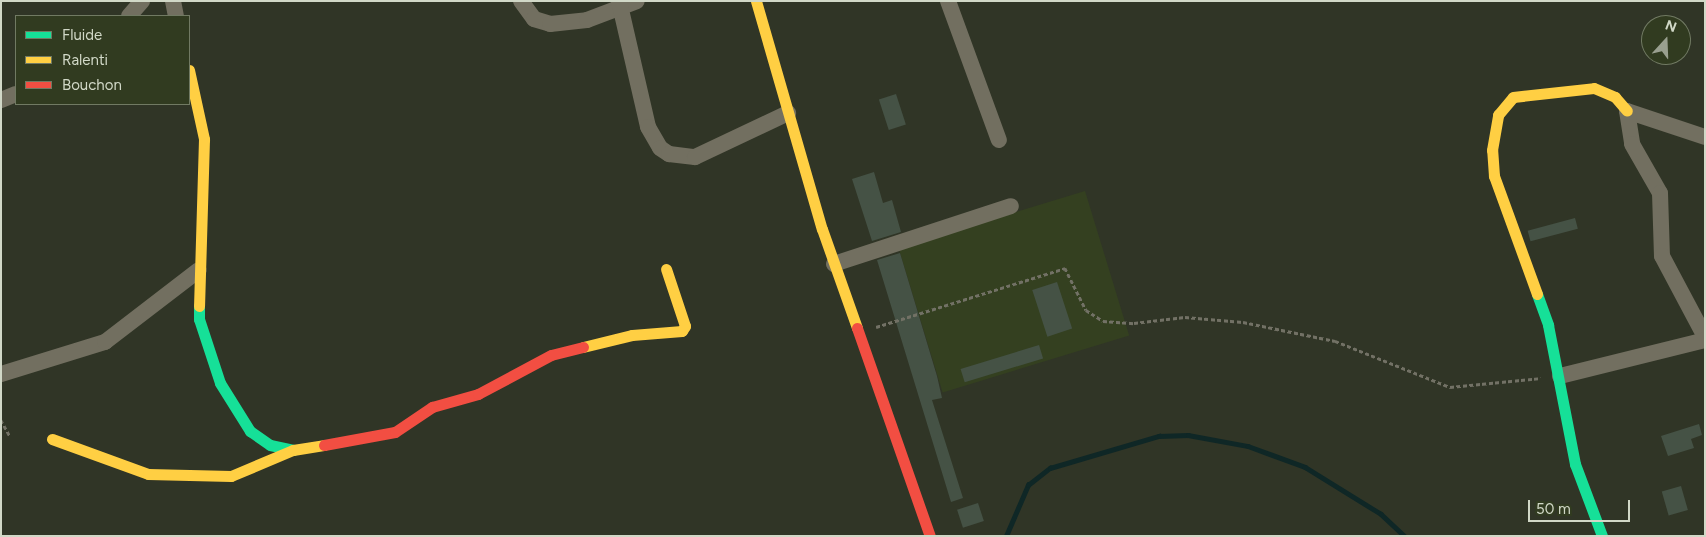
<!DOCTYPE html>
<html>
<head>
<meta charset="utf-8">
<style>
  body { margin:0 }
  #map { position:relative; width:1706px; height:537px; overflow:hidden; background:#303526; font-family:Figtree,sans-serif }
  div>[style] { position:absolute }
  .built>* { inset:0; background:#344020; transform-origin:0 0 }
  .stream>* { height:4.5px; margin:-2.25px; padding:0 2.25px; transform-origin:2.25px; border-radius:2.25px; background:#0f2726 }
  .building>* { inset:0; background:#455245; transform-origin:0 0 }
  .path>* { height:2.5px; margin-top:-1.25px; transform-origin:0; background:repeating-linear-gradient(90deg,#727165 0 4px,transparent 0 6.5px) }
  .street>* { height:16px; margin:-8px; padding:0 8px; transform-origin:8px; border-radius:8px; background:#726f60 }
  .fast>* { height:11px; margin:-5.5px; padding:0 5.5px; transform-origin:5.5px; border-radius:5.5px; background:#16e098 }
  .slow>* { height:11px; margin:-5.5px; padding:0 5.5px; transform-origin:5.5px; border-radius:5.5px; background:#ffcf43 }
  .jam>* { height:11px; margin:-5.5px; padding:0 5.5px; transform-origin:5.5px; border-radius:5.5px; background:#f24e42 }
  span { translate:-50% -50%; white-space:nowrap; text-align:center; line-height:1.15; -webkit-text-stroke:4.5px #313b20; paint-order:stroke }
  .frame { position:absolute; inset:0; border:2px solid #d1d8c7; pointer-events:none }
  .legend { position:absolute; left:15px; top:15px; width:175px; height:90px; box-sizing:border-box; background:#313b20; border:1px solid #717a63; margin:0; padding:6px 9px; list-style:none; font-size:15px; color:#d1d8c7 }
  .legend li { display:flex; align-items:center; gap:10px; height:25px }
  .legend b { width:25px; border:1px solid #717a63 }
  .north { position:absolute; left:1641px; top:15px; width:50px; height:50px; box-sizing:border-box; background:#313b20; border:1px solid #717a63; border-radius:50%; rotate:20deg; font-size:14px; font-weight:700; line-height:20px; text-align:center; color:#d1d8c7 }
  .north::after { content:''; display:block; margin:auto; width:18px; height:22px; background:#999f8f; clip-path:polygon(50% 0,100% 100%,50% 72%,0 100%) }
  .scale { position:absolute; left:1528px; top:500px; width:102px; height:22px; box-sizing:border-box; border:2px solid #d1d8c7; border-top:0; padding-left:6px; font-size:15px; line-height:18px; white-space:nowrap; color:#d1d8c7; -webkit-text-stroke:4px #313b20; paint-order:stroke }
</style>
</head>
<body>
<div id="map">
  <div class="built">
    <div style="left:1085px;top:191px;width:151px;height:195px;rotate:73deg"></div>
  </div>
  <div class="stream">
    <div style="left:1006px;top:536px;width:56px;rotate:-66.7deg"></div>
    <div style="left:1028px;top:485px;width:28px;rotate:-38deg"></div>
    <div style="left:1050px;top:468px;width:114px;rotate:-16.4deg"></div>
    <div style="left:1159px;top:436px;width:29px;rotate:-2deg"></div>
    <div style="left:1188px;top:435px;width:61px;rotate:10.4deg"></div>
    <div style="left:1248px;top:446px;width:61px;rotate:20.2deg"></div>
    <div style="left:1305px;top:467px;width:89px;rotate:31.7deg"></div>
    <div style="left:1381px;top:514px;width:33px;rotate:43deg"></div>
  </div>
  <div class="building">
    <div style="left:896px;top:94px;width:32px;height:18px;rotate:72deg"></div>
    <div style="clip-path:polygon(874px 172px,883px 203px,892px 200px,901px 232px,872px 241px,852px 179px)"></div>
    <div style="left:1575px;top:218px;width:11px;height:49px;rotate:75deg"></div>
    <div style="clip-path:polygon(900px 253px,937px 376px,942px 398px,932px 400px,963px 498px,951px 502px,877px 260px)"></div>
    <div style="left:1057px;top:282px;width:49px;height:26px;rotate:72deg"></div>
    <div style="left:1039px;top:345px;width:14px;height:82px;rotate:73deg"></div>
    <div style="clip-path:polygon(1699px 424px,1702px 435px,1691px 439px,1694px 448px,1668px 456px,1661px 436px)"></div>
    <div style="left:1681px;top:486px;width:25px;height:20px;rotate:74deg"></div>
    <div style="left:978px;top:503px;width:19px;height:22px;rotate:72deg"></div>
  </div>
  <div class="path">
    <div style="left:876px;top:327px;width:198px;rotate:-17.3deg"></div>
    <div style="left:1065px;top:268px;width:47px;rotate:63.4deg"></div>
    <div style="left:1086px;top:310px;width:20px;rotate:33deg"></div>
    <div style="left:1103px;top:321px;width:31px;rotate:4deg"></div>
    <div style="left:1134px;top:323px;width:51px;rotate:-6.7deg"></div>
    <div style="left:1185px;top:317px;width:58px;rotate:4.9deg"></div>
    <div style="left:1243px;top:322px;width:94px;rotate:11.7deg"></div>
    <div style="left:1335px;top:341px;width:124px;rotate:21.8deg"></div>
    <div style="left:1450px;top:387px;width:91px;rotate:-5.6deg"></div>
    <div style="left:1px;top:420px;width:18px;rotate:61deg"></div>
  </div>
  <div class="street">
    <div style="left:173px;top:1px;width:15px;rotate:79deg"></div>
    <div style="left:521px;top:1px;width:22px;rotate:54deg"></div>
    <div style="left:534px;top:19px;width:17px;rotate:17deg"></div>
    <div style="left:550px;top:24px;width:37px;rotate:-6deg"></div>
    <div style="left:587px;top:20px;width:53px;rotate:-20.8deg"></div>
    <div style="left:619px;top:1px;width:129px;rotate:77deg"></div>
    <div style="left:648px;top:127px;width:24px;rotate:60deg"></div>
    <div style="left:660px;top:148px;width:11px;rotate:34deg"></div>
    <div style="left:669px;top:154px;width:26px;rotate:7deg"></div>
    <div style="left:695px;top:157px;width:103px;rotate:-25.3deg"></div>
    <div style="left:948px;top:1px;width:148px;rotate:69.9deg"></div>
    <div style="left:129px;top:16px;width:20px;rotate:-49deg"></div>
    <div style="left:1px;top:100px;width:16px;rotate:-22deg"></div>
    <div style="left:1705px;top:137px;width:82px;rotate:-161.6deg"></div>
    <div style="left:1627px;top:111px;width:33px;rotate:81deg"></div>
    <div style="left:1632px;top:144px;width:56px;rotate:60.3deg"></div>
    <div style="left:1660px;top:193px;width:63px;rotate:88.2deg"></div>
    <div style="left:1662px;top:256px;width:92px;rotate:62deg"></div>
    <div style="left:834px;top:264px;width:186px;rotate:-18.1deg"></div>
    <div style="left:1px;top:374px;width:109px;rotate:-17.1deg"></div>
    <div style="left:105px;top:342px;width:118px;rotate:-37.5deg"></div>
    <div style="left:1560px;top:376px;width:149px;rotate:-13.9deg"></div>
  </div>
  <div class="fast">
    <div style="left:1537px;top:294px;width:33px;rotate:70deg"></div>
    <div style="left:1548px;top:325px;width:142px;rotate:79deg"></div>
    <div style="left:1575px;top:464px;width:77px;rotate:69.4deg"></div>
    <div style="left:199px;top:306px;width:13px;rotate:90deg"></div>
    <div style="left:199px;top:319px;width:67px;rotate:71.8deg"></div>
    <div style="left:220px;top:383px;width:57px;rotate:58deg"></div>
    <div style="left:250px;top:431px;width:24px;rotate:35deg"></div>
    <div style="left:270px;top:445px;width:24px;rotate:12deg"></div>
  </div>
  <div class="slow">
    <div style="left:756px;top:1px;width:237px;rotate:73.9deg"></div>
    <div style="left:822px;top:229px;width:105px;rotate:70.5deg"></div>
    <div style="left:189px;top:70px;width:71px;rotate:77.7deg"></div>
    <div style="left:204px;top:139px;width:167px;rotate:91.7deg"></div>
    <div style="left:1537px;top:294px;width:126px;rotate:-110deg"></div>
    <div style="left:1494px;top:176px;width:26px;rotate:-94deg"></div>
    <div style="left:1492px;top:150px;width:36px;rotate:-80deg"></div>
    <div style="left:1498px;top:115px;width:23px;rotate:-50deg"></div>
    <div style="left:1513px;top:97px;width:81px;rotate:-6.3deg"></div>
    <div style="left:1594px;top:88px;width:23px;rotate:23deg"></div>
    <div style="left:1615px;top:97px;width:18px;rotate:49deg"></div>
    <div style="left:583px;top:347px;width:50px;rotate:-13.8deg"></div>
    <div style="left:632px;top:335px;width:50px;rotate:-4.6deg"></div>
    <div style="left:682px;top:331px;width:6px;rotate:-59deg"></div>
    <div style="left:685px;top:326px;width:60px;rotate:-108.4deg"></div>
    <div style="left:52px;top:439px;width:102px;rotate:20deg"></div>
    <div style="left:148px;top:474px;width:83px;rotate:1.4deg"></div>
    <div style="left:231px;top:476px;width:67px;rotate:-22.8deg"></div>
    <div style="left:293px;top:450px;width:31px;rotate:-9deg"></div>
  </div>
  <div class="jam">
    <div style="left:857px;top:328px;width:220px;rotate:70.7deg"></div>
    <div style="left:324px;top:445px;width:72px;rotate:-10.4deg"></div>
    <div style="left:395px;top:432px;width:45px;rotate:-34deg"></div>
    <div style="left:432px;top:407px;width:48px;rotate:-15.8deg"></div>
    <div style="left:478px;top:394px;width:83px;rotate:-28.1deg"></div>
    <div style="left:551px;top:355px;width:33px;rotate:-14deg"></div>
  </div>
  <div class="frame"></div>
  <ul class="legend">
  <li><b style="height:6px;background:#16e098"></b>Fluide</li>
  <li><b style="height:6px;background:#ffcf43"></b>Ralenti</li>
  <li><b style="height:6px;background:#f24e42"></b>Bouchon</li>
  </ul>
  <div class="north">N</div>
  <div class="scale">50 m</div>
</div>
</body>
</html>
